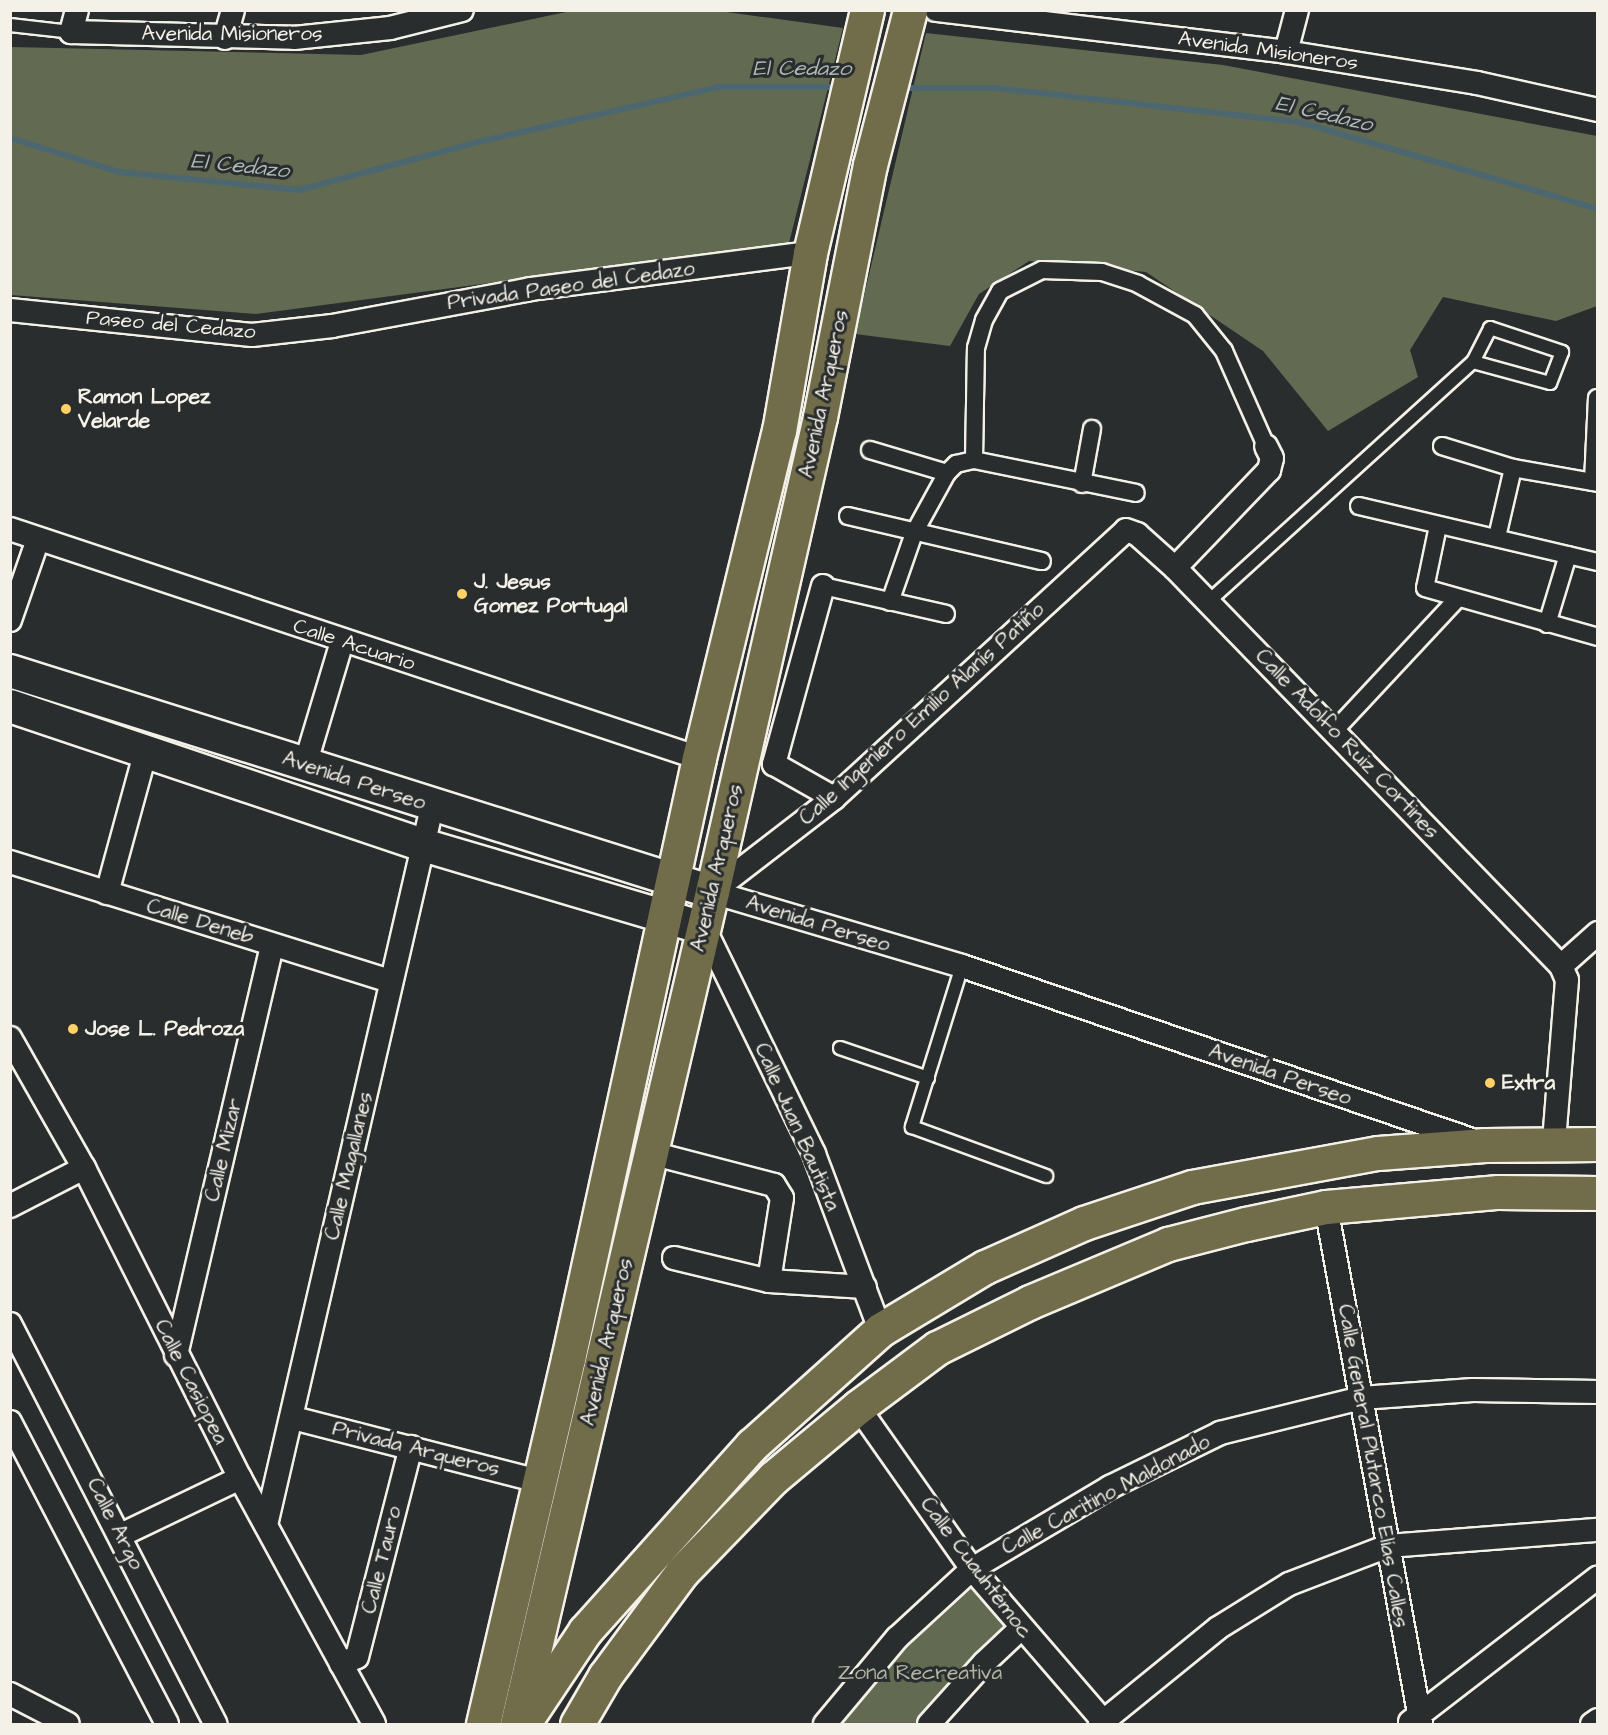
<!DOCTYPE html>
<html>
<head>
<meta charset="utf-8">
<style>
  body { margin:0 }
  #map { position:relative; width:1608px; height:1735px; overflow:hidden; background:#2a2d2e; font-family:"Architects Daughter",sans-serif }
  div>[style] { position:absolute }
  .green>* { inset:0; background:#626b52 }
  .stream>* { height:6px; margin:-3px; padding:0 3px; transform-origin:3px; border-radius:3px; background:#4c6770 }
  .roads { filter:drop-shadow(2px 0 #f4f1e8) drop-shadow(-2px 0 #f4f1e8) drop-shadow(0 2px #f4f1e8) drop-shadow(0 -2px #f4f1e8) }
  .service>* { height:12px; margin:-6px; padding:0 6px; transform-origin:6px; border-radius:6px; background:#2a2d2e }
  .pedestrian>* { height:16px; margin:-8px; padding:0 8px; transform-origin:8px; border-radius:8px; background:#2a2d2e }
  .minor>* { height:22px; margin:-11px; padding:0 11px; transform-origin:11px; border-radius:11px; background:#2a2d2e }
  .secondary>* { height:32px; margin:-16px; padding:0 16px; transform-origin:16px; border-radius:16px; background:#2a2d2e }
  .primary>* { height:33px; margin:-16.5px; padding:0 16.5px; transform-origin:16.5px; border-radius:16.5px; background:#716d4b }
  .dots>* { width:16px; height:16px; translate:-50% -50%; box-sizing:border-box; border:3px solid #2a2d2e; border-radius:50% }
  span { translate:-50% -50%; white-space:nowrap; text-align:center; line-height:1.15; -webkit-text-stroke:6px #2a2d2e; paint-order:stroke }
  .street-label { font-size:21px; color:#f4f1e8 }
  .poi-label { font-size:21px; color:#f4f1e8; font-weight:700 }
  .left { translate:0 -50%; text-align:left }
  .park-label { font-size:21px; color:#b2b5a4 }
  .water-label { font-size:22px; color:#b1bab8; font-style:italic }
  .frame { position:absolute; inset:0; border:12px solid #f4f1e8; pointer-events:none }
</style>
</head>
<body>
<div id="map">
  <div class="green">
    <div style="clip-path:polygon(571px 11px,712px 10px,843px 28px,789px 243px,256px 314px,11px 295px,11px 47px,361px 55px)"></div>
    <div style="clip-path:polygon(926px 33px,1223px 65px,1597px 136px,1597px 306px,1556px 321px,1443px 297px,1410px 350px,1418px 377px,1328px 431px,1263px 351px,1146px 272px,1029px 261px,979px 294px,950px 346px,855px 334px)"></div>
    <div style="clip-path:polygon(972px 1569px,1020px 1629px,929px 1724px,825px 1724px)"></div>
  </div>
  <div class="stream">
    <div style="left:901px;top:88px;width:94px"></div>
    <div style="left:995px;top:88px;width:306px;rotate:6.4deg"></div>
    <div style="left:1299px;top:122px;width:311px;rotate:16.2deg"></div>
    <div style="left:10px;top:138px;width:114px;rotate:17.3deg"></div>
    <div style="left:119px;top:172px;width:181px;rotate:5.7deg"></div>
    <div style="left:299px;top:190px;width:185px;rotate:-15deg"></div>
    <div style="left:478px;top:142px;width:246px;rotate:-12.9deg"></div>
    <div style="left:718px;top:87px;width:122px"></div>
  </div>
  <div class="roads">
    <div class="service">
      <div style="left:10px;top:25px;width:61px;rotate:6.5deg"></div>
      <div style="left:1490px;top:328px;width:76px;rotate:18.4deg"></div>
      <div style="left:1562px;top:352px;width:33px;rotate:111deg"></div>
      <div style="left:1550px;top:383px;width:80px;rotate:-164.7deg"></div>
      <div style="left:1473px;top:362px;width:38px;rotate:-63deg"></div>
      <div style="left:1208px;top:602px;width:358px;rotate:-42.2deg"></div>
      <div style="left:962px;top:966px;width:169px;rotate:107.3deg"></div>
      <div style="left:912px;top:1127px;width:143px;rotate:20.1deg"></div>
      <div style="left:840px;top:1048px;width:93px;rotate:18.8deg"></div>
    </div>
    <div class="pedestrian">
      <div style="left:1442px;top:446px;width:74px;rotate:17.2deg"></div>
      <div style="left:1513px;top:468px;width:86px;rotate:10deg"></div>
      <div style="left:870px;top:450px;width:80px;rotate:16.6deg"></div>
      <div style="left:974px;top:460px;width:112px;rotate:-89deg"></div>
      <div style="left:976px;top:348px;width:29px;rotate:-74deg"></div>
      <div style="left:984px;top:320px;width:33px;rotate:-61deg"></div>
      <div style="left:1000px;top:291px;width:47px;rotate:-26.6deg"></div>
      <div style="left:1042px;top:270px;width:60px;rotate:1.9deg"></div>
      <div style="left:1102px;top:272px;width:38px;rotate:18deg"></div>
      <div style="left:1138px;top:284px;width:65px;rotate:28.5deg"></div>
      <div style="left:1195px;top:315px;width:46px;rotate:51.1deg"></div>
      <div style="left:1224px;top:351px;width:104px;rotate:66.1deg"></div>
      <div style="left:1593px;top:482px;width:84px;rotate:-87.3deg"></div>
      <div style="left:1082px;top:484px;width:56px;rotate:-79.7deg"></div>
      <div style="left:1359px;top:506px;width:245px;rotate:13.2deg"></div>
      <div style="left:848px;top:516px;width:199px;rotate:13.1deg"></div>
      <div style="left:1438px;top:526px;width:63px;rotate:101.8deg"></div>
      <div style="left:1425px;top:588px;width:180px;rotate:15.8deg"></div>
      <div style="left:1497px;top:537px;width:71px;rotate:-76.9deg"></div>
      <div style="left:823px;top:586px;width:126px;rotate:12.8deg"></div>
      <div style="left:890px;top:602px;width:73px;rotate:-70.8deg"></div>
      <div style="left:914px;top:533px;width:68px;rotate:-61.2deg"></div>
      <div style="left:947px;top:473px;width:13px;rotate:-45deg"></div>
      <div style="left:956px;top:464px;width:18px;rotate:-13deg"></div>
      <div style="left:974px;top:460px;width:165px;rotate:11.5deg"></div>
      <div style="left:1547px;top:624px;width:72px;rotate:-73.1deg"></div>
      <div style="left:1335px;top:730px;width:180px;rotate:-47deg"></div>
    </div>
    <div class="minor">
      <div style="left:77px;top:10px;width:23px;rotate:105deg"></div>
      <div style="left:71px;top:32px;width:223px;rotate:1.5deg"></div>
      <div style="left:294px;top:38px;width:97px;rotate:-5.9deg"></div>
      <div style="left:390px;top:28px;width:74px;rotate:-14deg"></div>
      <div style="left:936px;top:10px;width:353px;rotate:6.8deg"></div>
      <div style="left:1286px;top:52px;width:193px;rotate:9.2deg"></div>
      <div style="left:1477px;top:83px;width:124px;rotate:12.6deg"></div>
      <div style="left:225px;top:38px;width:29px;rotate:-74deg"></div>
      <div style="left:1286px;top:52px;width:43px;rotate:-75.3deg"></div>
      <div style="left:10px;top:310px;width:243px;rotate:5.9deg"></div>
      <div style="left:252px;top:335px;width:81px;rotate:-6.4deg"></div>
      <div style="left:332px;top:326px;width:202px;rotate:-10.5deg"></div>
      <div style="left:531px;top:289px;width:281px;rotate:-7.4deg"></div>
      <div style="left:10px;top:529px;width:726px;rotate:18.39deg"></div>
      <div style="left:1175px;top:568px;width:136px;rotate:-46.2deg"></div>
      <div style="left:1269px;top:470px;width:12px;rotate:-76deg"></div>
      <div style="left:1272px;top:458px;width:13px;rotate:-117deg"></div>
      <div style="left:823px;top:586px;width:185px;rotate:105.4deg"></div>
      <div style="left:774px;top:764px;width:69px;rotate:29.5deg"></div>
      <div style="left:10px;top:620px;width:86px;rotate:-70.9deg"></div>
      <div style="left:305px;top:765px;width:128px;rotate:-73.3deg"></div>
      <div style="left:10px;top:862px;width:398px;rotate:17.4deg"></div>
      <div style="left:712px;top:892px;width:154px;rotate:-37.6deg"></div>
      <div style="left:834px;top:798px;width:396px;rotate:-42.5deg"></div>
      <div style="left:1126px;top:530px;width:12px;rotate:20deg"></div>
      <div style="left:1137px;top:534px;width:51px;rotate:41.8deg"></div>
      <div style="left:1175px;top:568px;width:554px;rotate:45.88deg"></div>
      <div style="left:1561px;top:966px;width:15px;rotate:67deg"></div>
      <div style="left:1567px;top:980px;width:163px;rotate:94.6deg"></div>
      <div style="left:712px;top:892px;width:261px;rotate:16.5deg"></div>
      <div style="left:962px;top:966px;width:542px;rotate:18.84deg"></div>
      <div style="left:107px;top:893px;width:144px;rotate:-74.7deg"></div>
      <div style="left:704px;top:928px;width:251px;rotate:64deg"></div>
      <div style="left:814px;top:1154px;width:188px;rotate:69.4deg"></div>
      <div style="left:1561px;top:966px;width:50px;rotate:-41.7deg"></div>
      <div style="left:10px;top:1038px;width:150px;rotate:60.4deg"></div>
      <div style="left:84px;top:1168px;width:347px;rotate:63.3deg"></div>
      <div style="left:240px;top:1478px;width:280px;rotate:61.4deg"></div>
      <div style="left:651px;top:1153px;width:127px;rotate:14.6deg"></div>
      <div style="left:774px;top:1185px;width:15px;rotate:58deg"></div>
      <div style="left:782px;top:1198px;width:84px;rotate:98.9deg"></div>
      <div style="left:10px;top:1206px;width:83px;rotate:-27.2deg"></div>
      <div style="left:1326px;top:1207px;width:526px;rotate:79.59deg"></div>
      <div style="left:674px;top:1258px;width:98px;rotate:13.6deg"></div>
      <div style="left:769px;top:1281px;width:96px;rotate:3.6deg"></div>
      <div style="left:10px;top:1324px;width:450px;rotate:62.8deg"></div>
      <div style="left:176px;top:1355px;width:421px;rotate:-76.8deg"></div>
      <div style="left:858px;top:1407px;width:198px;rotate:54.9deg"></div>
      <div style="left:972px;top:1569px;width:201px;rotate:49.2deg"></div>
      <div style="left:293px;top:1418px;width:254px;rotate:14.4deg"></div>
      <div style="left:10px;top:1422px;width:340px;rotate:62.5deg"></div>
      <div style="left:266px;top:1525px;width:737px;rotate:-76.98deg"></div>
      <div style="left:121px;top:1535px;width:132px;rotate:-25.6deg"></div>
      <div style="left:341px;top:1664px;width:17px;rotate:-24deg"></div>
      <div style="left:357px;top:1657px;width:217px;rotate:-75.6deg"></div>
      <div style="left:10px;top:1694px;width:65px;rotate:27.3deg"></div>
      <div style="left:1410px;top:1722px;width:237px;rotate:-37.6deg"></div>
      <div style="left:825px;top:1724px;width:112px;rotate:-50.1deg"></div>
      <div style="left:897px;top:1638px;width:102px;rotate:-42.6deg"></div>
      <div style="left:972px;top:1569px;width:161px;rotate:-30.7deg"></div>
      <div style="left:1110px;top:1487px;width:123px;rotate:-26.1deg"></div>
      <div style="left:1220px;top:1433px;width:145px;rotate:-13.9deg"></div>
      <div style="left:1361px;top:1398px;width:112px;rotate:-4.1deg"></div>
      <div style="left:1473px;top:1390px;width:125px;rotate:0.9deg"></div>
      <div style="left:929px;top:1724px;width:82px;rotate:-48deg"></div>
      <div style="left:984px;top:1663px;width:50px;rotate:-43.4deg"></div>
      <div style="left:1100px;top:1724px;width:152px;rotate:-39.1deg"></div>
      <div style="left:1218px;top:1628px;width:84px;rotate:-31.8deg"></div>
      <div style="left:1289px;top:1584px;width:106px;rotate:-21deg"></div>
      <div style="left:1388px;top:1546px;width:211px;rotate:-4.4deg"></div>
      <div style="left:1592px;top:1724px;width:7px;rotate:-34deg"></div>
    </div>
    <div class="secondary">
      <div style="left:10px;top:671px;width:736px;rotate:17.47deg"></div>
      <div style="left:10px;top:706px;width:436px;rotate:18.6deg"></div>
      <div style="left:423px;top:845px;width:293px;rotate:16.5deg"></div>
    </div>
    <div class="primary">
      <div style="left:525px;top:1721px;width:108px;rotate:-56.3deg"></div>
      <div style="left:585px;top:1631px;width:250px;rotate:-48.1deg"></div>
      <div style="left:752px;top:1445px;width:172px;rotate:-41.9deg"></div>
      <div style="left:880px;top:1330px;width:122px;rotate:-31deg"></div>
      <div style="left:985px;top:1267px;width:108px;rotate:-24deg"></div>
      <div style="left:1084px;top:1223px;width:114px;rotate:-18.4deg"></div>
      <div style="left:1192px;top:1187px;width:189px;rotate:-10.4deg"></div>
      <div style="left:1378px;top:1153px;width:107px;rotate:-4.3deg"></div>
      <div style="left:1485px;top:1145px;width:113px;rotate:-0.5deg"></div>
      <div style="left:483px;top:1724px;width:375px;rotate:-76.9deg"></div>
      <div style="left:568px;top:1359px;width:615px;rotate:-77.7deg"></div>
      <div style="left:699px;top:758px;width:337px;rotate:-76.3deg"></div>
      <div style="left:779px;top:431px;width:181px;rotate:-80.1deg"></div>
      <div style="left:810px;top:253px;width:250px;rotate:-76.8deg"></div>
      <div style="left:517px;top:1724px;width:855px;rotate:-76.81deg"></div>
      <div style="left:712px;top:892px;width:487px;rotate:-77.2deg"></div>
      <div style="left:820px;top:417px;width:257px;rotate:-78.8deg"></div>
      <div style="left:870px;top:165px;width:160px;rotate:-75.5deg"></div>
      <div style="left:577px;top:1724px;width:56px;rotate:-59.7deg"></div>
      <div style="left:605px;top:1676px;width:129px;rotate:-53.5deg"></div>
      <div style="left:682px;top:1572px;width:131px;rotate:-45.9deg"></div>
      <div style="left:773px;top:1478px;width:111px;rotate:-39.9deg"></div>
      <div style="left:858px;top:1407px;width:99px;rotate:-36.8deg"></div>
      <div style="left:937px;top:1348px;width:104px;rotate:-26.3deg"></div>
      <div style="left:1030px;top:1302px;width:150px;rotate:-22.8deg"></div>
      <div style="left:1168px;top:1244px;width:81px;rotate:-14.4deg"></div>
      <div style="left:1246px;top:1224px;width:82px;rotate:-12deg"></div>
      <div style="left:1326px;top:1207px;width:173px;rotate:-5deg"></div>
      <div style="left:1498px;top:1192px;width:100px;rotate:0.6deg"></div>
    </div>
  </div>
  <div class="dots">
    <div style="left:66px;top:409px;background:#ffd166"></div>
    <div style="left:462px;top:594px;background:#ffd166"></div>
    <div style="left:73px;top:1029px;background:#ffd166"></div>
    <div style="left:1490px;top:1083px;background:#ffd166"></div>
  </div>
  <div class="street-label">
    <span style="left:232px;top:34px">Avenida Misioneros</span>
    <span style="left:1268px;top:51px;rotate:8deg">Avenida Misioneros</span>
    <span style="left:571px;top:286px;rotate:-8deg">Privada Paseo del Cedazo</span>
    <span style="left:171px;top:325px;rotate:5deg">Paseo del Cedazo</span>
    <span style="left:824px;top:394px;rotate:-78deg">Avenida Arqueros</span>
    <span style="left:354px;top:645px;rotate:18deg">Calle Acuario</span>
    <span style="left:922px;top:714px;rotate:-42deg">Calle Ingeniero Emilio Alanís Patiño</span>
    <span style="left:1347px;top:744px;rotate:46deg">Calle Adolfo Ruiz Cortines</span>
    <span style="left:354px;top:781px;rotate:18deg">Avenida Perseo</span>
    <span style="left:717px;top:868px;rotate:-77deg">Avenida Arqueros</span>
    <span style="left:200px;top:922px;rotate:17deg">Calle Deneb</span>
    <span style="left:818px;top:924px;rotate:17deg">Avenida Perseo</span>
    <span style="left:1280px;top:1075px;rotate:19deg">Avenida Perseo</span>
    <span style="left:797px;top:1127px;rotate:66deg">Calle Juan Bautista</span>
    <span style="left:224px;top:1150px;rotate:-77deg">Calle Mizar</span>
    <span style="left:349px;top:1166px;rotate:-77deg">Calle Magallanes</span>
    <span style="left:607px;top:1342px;rotate:-77deg">Avenida Arqueros</span>
    <span style="left:191px;top:1382px;rotate:63deg">Calle Casiopea</span>
    <span style="left:416px;top:1449px;rotate:14deg">Privada Arqueros</span>
    <span style="left:1373px;top:1466px;rotate:80deg">Calle General Plutarco Elías Calles</span>
    <span style="left:1106px;top:1495px;rotate:-28deg">Calle Caritino Maldonado</span>
    <span style="left:115px;top:1524px;rotate:63deg">Calle Argo</span>
    <span style="left:382px;top:1560px;rotate:-76deg">Calle Tauro</span>
    <span style="left:976px;top:1568px;rotate:53deg">Calle Cuauhtémoc</span>
  </div>
  <div class="poi-label">
    <span class="left" style="left:78px;top:409px">Ramon Lopez<br>Velarde</span>
    <span class="left" style="left:474px;top:594px">J. Jesus<br>Gomez Portugal</span>
    <span class="left" style="left:85px;top:1029px">Jose L. Pedroza</span>
    <span class="left" style="left:1502px;top:1083px">Extra</span>
  </div>
  <div class="park-label">
    <span style="left:920px;top:1673px">Zona Recreativa</span>
  </div>
  <div class="water-label">
    <span style="left:802px;top:69px">El Cedazo</span>
    <span style="left:1324px;top:114px;rotate:13deg">El Cedazo</span>
    <span style="left:240px;top:166px;rotate:6deg">El Cedazo</span>
  </div>
  <div class="frame"></div>
</div>
</body>
</html>
